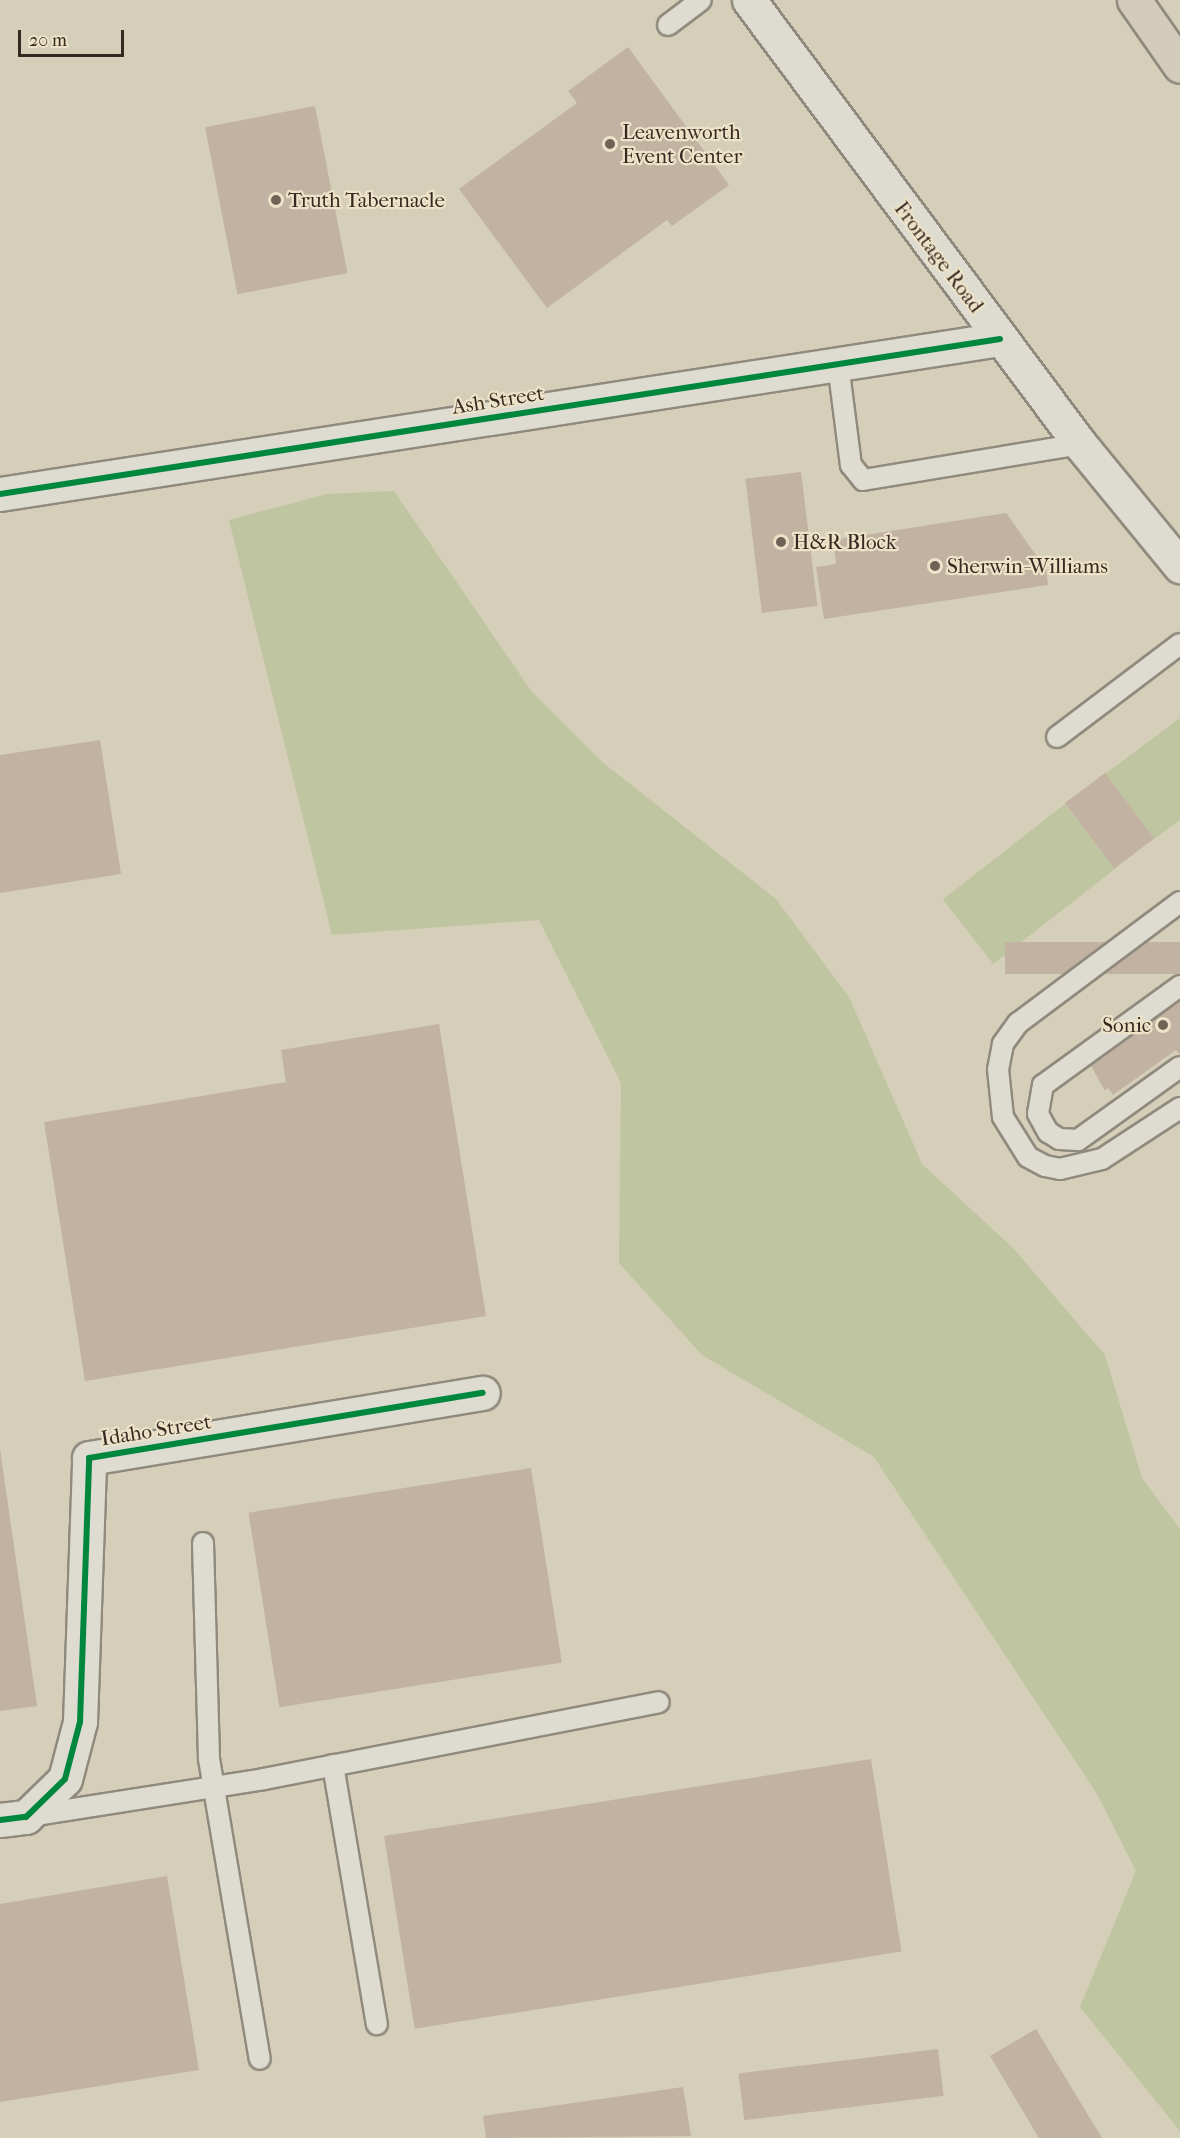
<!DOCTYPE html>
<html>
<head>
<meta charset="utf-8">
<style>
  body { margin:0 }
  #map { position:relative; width:1180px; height:2138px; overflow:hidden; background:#d5ceb8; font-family:"IM FELL French Canon",serif }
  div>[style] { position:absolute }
  .green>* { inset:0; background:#bfc5a1; transform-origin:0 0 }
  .building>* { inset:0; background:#c2b2a1; transform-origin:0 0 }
  .roads { filter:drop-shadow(2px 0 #908a7e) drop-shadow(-2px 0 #908a7e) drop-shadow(0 2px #908a7e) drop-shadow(0 -2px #908a7e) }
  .lane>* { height:20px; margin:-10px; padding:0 10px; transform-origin:10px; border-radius:10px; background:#dedbd0 }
  .street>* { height:33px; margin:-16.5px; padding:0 16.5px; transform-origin:16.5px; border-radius:16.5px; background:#dedbd0 }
  .secondary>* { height:33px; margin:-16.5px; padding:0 16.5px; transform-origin:16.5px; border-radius:16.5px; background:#dedbd0 }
  .highway>* { height:33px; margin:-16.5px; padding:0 16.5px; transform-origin:16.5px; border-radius:16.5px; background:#d3ccbb }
  .cycleway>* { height:6px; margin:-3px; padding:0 3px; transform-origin:3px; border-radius:3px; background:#00873e }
  .dots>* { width:16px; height:16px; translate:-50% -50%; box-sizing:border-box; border:3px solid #ece3c8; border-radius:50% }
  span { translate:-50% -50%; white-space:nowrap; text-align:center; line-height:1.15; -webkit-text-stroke:4.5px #ece3c8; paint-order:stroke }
  .poi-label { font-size:21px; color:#372921 }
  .left { translate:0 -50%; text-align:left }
  .right { translate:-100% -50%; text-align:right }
  .street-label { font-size:21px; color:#372921 }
  .scale { position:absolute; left:18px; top:30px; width:106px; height:27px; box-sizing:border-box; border:3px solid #372921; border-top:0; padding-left:8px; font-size:18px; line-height:21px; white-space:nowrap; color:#372921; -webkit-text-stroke:4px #ece3c8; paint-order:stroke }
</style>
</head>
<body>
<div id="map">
  <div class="green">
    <div style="clip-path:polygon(394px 491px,532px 692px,601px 761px,776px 899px,849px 997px,922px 1164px,1013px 1248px,1105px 1355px,1142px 1478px,1180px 1529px,1180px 2131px,1080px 2007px,1136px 1871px,1097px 1794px,874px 1457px,702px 1355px,619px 1263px,621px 1083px,539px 920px,332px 935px,229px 520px,327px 494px)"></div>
    <div style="clip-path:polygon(1180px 718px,1180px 820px,1154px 839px,1105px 774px)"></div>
    <div style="left:1065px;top:804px;width:82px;height:155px;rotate:52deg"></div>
  </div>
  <div class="building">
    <div style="clip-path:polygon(628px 47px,729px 185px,672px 226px,667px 220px,547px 308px,459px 189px,577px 103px,568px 91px)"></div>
    <div style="left:315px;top:106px;width:170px;height:112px;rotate:79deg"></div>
    <div style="left:801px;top:472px;width:135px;height:56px;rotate:83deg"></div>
    <div style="clip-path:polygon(1006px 513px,1046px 569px,1048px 585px,824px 619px,816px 567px,836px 564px,833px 540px)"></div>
    <div style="clip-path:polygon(100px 740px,121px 874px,0 893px,0 755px)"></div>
    <div style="left:1105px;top:773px;width:82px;height:50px;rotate:53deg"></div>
    <div style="left:1180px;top:942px;width:32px;height:175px;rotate:90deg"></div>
    <div style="clip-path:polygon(1180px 999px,1180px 1055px,1176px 1050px,1113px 1095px,1108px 1088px,1105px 1091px,1090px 1064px)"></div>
    <div style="clip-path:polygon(439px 1024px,486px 1316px,85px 1381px,44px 1122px,286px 1082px,281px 1050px)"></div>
    <div style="clip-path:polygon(0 1449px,37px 1706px,0 1711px)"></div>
    <div style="left:531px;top:1468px;width:197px;height:286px;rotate:81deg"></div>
    <div style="left:871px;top:1759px;width:195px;height:493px;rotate:81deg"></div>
    <div style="clip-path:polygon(167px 1876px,199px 2070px,0 2102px,0 1904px)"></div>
    <div style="clip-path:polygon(1036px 2029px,1102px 2138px,1039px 2138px,990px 2056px)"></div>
    <div style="left:938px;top:2049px;width:47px;height:201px;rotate:83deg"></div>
    <div style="clip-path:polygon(683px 2087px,691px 2136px,486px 2138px,483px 2116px)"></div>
  </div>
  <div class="roads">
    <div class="lane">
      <div style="left:668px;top:25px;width:41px;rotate:-37.1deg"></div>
      <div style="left:838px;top:364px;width:102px;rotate:82.7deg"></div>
      <div style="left:851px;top:465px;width:19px;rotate:51deg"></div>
      <div style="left:863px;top:480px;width:220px;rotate:-9.4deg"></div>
      <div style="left:1057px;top:737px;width:154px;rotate:-37.1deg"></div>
      <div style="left:1180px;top:902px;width:202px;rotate:143.2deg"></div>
      <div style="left:1018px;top:1023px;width:26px;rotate:126deg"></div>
      <div style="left:1003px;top:1044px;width:25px;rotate:101deg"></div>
      <div style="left:998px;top:1069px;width:48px;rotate:84.1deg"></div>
      <div style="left:1003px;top:1117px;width:47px;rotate:58deg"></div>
      <div style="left:1028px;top:1157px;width:19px;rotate:28deg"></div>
      <div style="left:1045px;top:1166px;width:15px;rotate:11deg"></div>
      <div style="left:1060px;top:1169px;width:43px;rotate:-13.4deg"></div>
      <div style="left:1102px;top:1159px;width:93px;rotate:-33.2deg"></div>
      <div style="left:1180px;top:986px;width:169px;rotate:144.1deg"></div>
      <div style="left:1043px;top:1085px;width:29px;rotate:100deg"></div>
      <div style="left:1038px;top:1114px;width:21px;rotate:61deg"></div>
      <div style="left:1048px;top:1132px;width:13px;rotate:32deg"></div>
      <div style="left:1059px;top:1139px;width:19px;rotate:3deg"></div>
      <div style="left:1078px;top:1140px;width:125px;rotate:-35.6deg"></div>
      <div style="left:203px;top:1543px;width:216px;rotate:88.4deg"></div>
      <div style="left:209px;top:1759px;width:304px;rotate:80.4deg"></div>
      <div style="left:333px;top:1765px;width:263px;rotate:80.4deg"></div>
      <div style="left:29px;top:1816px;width:238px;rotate:-8.9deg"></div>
      <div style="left:264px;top:1779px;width:402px;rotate:-11deg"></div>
    </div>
    <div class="street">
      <div style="left:0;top:494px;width:1012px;rotate:-8.81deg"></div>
      <div style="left:0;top:1820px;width:26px;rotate:-7deg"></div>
      <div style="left:26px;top:1817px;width:54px;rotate:-44.3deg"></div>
      <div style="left:65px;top:1779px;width:59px;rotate:-75.3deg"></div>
      <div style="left:80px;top:1722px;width:264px;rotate:-88deg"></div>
      <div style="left:89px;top:1458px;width:399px;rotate:-9.4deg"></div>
    </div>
    <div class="secondary">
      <div style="left:749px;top:0;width:554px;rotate:53.3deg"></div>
      <div style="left:1080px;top:444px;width:158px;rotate:50.7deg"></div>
    </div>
    <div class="highway">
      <div style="left:1134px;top:0;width:80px;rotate:55.1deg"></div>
    </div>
  </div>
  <div class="cycleway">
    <div style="left:0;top:494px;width:1012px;rotate:-8.81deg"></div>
    <div style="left:0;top:1820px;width:26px;rotate:-7deg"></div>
    <div style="left:26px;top:1817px;width:54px;rotate:-44.3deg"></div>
    <div style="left:65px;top:1779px;width:59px;rotate:-75.3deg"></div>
    <div style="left:80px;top:1722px;width:264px;rotate:-88deg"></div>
    <div style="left:89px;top:1458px;width:399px;rotate:-9.4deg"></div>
  </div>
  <div class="dots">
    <div style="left:610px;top:144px;background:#6e6356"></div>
    <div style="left:276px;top:200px;background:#6e6356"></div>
    <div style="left:781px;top:542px;background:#6e6356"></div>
    <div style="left:935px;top:566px;background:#6e6356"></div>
    <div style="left:1163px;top:1025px;background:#6e6356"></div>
  </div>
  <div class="poi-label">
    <span class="left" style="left:622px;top:144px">Leavenworth<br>Event Center</span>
    <span class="left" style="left:288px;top:200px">Truth Tabernacle</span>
    <span class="left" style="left:793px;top:542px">H&amp;R Block</span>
    <span class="left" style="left:947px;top:566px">Sherwin-Williams</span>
    <span class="right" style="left:1151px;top:1025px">Sonic</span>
  </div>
  <div class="street-label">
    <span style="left:939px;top:257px;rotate:53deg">Frontage Road</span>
    <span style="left:498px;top:400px;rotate:-9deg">Ash Street</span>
    <span style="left:156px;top:1430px;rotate:-9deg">Idaho Street</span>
  </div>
  <div class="scale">20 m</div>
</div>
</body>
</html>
